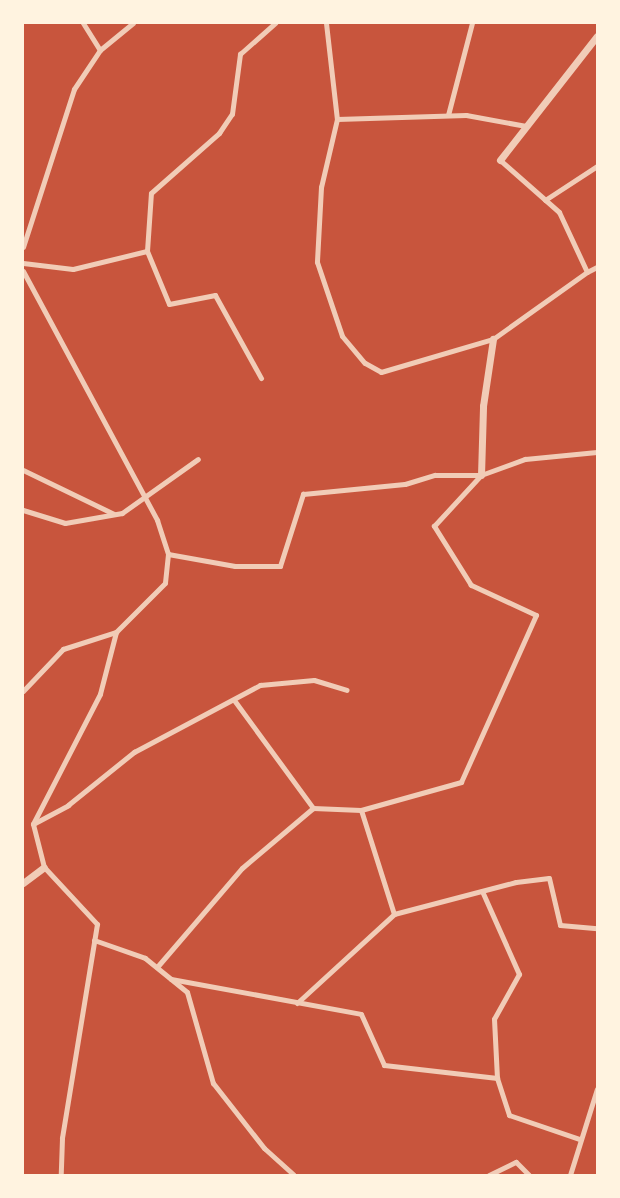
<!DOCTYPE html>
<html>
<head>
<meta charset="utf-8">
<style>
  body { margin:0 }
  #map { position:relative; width:620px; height:1198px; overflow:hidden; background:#c8553d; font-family:Georgia,serif }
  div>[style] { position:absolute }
  .service>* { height:5px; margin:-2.5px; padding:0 2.5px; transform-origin:2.5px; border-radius:2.5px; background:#f1ccb7 }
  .minor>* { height:7px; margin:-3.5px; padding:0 3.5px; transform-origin:3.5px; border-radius:3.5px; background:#f1ccb7 }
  span { translate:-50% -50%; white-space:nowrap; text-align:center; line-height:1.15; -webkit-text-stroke:6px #fff3e0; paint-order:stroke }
  .frame { position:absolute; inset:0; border:24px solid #fff3e0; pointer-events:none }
</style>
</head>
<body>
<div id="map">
  <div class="service">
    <div style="left:83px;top:23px;width:32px;rotate:58deg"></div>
    <div style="left:326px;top:23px;width:97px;rotate:83.5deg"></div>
    <div style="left:337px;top:119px;width:70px;rotate:103.2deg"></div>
    <div style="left:321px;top:187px;width:75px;rotate:93.1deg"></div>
    <div style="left:317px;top:262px;width:78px;rotate:71.3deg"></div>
    <div style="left:342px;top:336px;width:35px;rotate:50deg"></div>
    <div style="left:365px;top:363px;width:18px;rotate:29deg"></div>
    <div style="left:381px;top:372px;width:117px;rotate:-16.4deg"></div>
    <div style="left:493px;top:339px;width:115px;rotate:-35.5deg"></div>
    <div style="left:587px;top:272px;width:66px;rotate:-115deg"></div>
    <div style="left:559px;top:212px;width:79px;rotate:-138.6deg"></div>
    <div style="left:448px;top:115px;width:95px;rotate:-75.4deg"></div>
    <div style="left:337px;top:119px;width:129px;rotate:-1.8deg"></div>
    <div style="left:466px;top:115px;width:61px;rotate:10.4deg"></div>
    <div style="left:545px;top:200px;width:62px;rotate:-33.2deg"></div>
    <div style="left:23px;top:247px;width:166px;rotate:-72.1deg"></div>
    <div style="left:74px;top:89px;width:47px;rotate:-56.3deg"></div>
    <div style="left:100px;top:50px;width:43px;rotate:-39.3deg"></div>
    <div style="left:147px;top:251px;width:57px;rotate:67.5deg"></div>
    <div style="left:169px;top:304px;width:47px;rotate:-11.1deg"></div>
    <div style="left:215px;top:295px;width:95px;rotate:61deg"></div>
    <div style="left:23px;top:263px;width:50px;rotate:6.8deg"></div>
    <div style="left:73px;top:269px;width:76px;rotate:-13.7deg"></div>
    <div style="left:147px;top:251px;width:58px;rotate:-86.1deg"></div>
    <div style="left:151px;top:193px;width:91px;rotate:-41.4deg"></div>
    <div style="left:219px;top:133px;width:23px;rotate:-56deg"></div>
    <div style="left:232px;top:114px;width:61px;rotate:-82.4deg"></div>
    <div style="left:240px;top:54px;width:47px;rotate:-41.5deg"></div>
    <div style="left:23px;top:271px;width:283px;rotate:61.7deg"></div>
    <div style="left:157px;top:520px;width:36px;rotate:72deg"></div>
    <div style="left:168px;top:554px;width:29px;rotate:96deg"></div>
    <div style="left:165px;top:583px;width:69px;rotate:135deg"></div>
    <div style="left:116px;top:632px;width:64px;rotate:104.5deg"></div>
    <div style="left:100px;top:694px;width:146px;rotate:117.3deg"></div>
    <div style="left:33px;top:824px;width:44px;rotate:75.7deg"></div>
    <div style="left:44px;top:867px;width:78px;rotate:47.1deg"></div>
    <div style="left:97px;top:924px;width:217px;rotate:99.3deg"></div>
    <div style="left:62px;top:1138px;width:37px;rotate:92deg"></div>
    <div style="left:587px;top:272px;width:11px;rotate:-27deg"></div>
    <div style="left:23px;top:470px;width:101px;rotate:25.8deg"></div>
    <div style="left:23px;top:510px;width:44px;rotate:17.2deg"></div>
    <div style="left:65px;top:523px;width:58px;rotate:-10deg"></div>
    <div style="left:122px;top:513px;width:93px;rotate:-35.4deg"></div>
    <div style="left:168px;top:554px;width:68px;rotate:10.2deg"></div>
    <div style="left:235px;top:566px;width:45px"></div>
    <div style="left:280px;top:566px;width:76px;rotate:-72.3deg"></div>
    <div style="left:303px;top:494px;width:102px;rotate:-5.6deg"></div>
    <div style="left:405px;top:484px;width:31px;rotate:-17deg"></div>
    <div style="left:435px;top:475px;width:46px"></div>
    <div style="left:481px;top:475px;width:47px;rotate:-20deg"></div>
    <div style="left:525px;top:459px;width:72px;rotate:-5.6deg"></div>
    <div style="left:23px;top:691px;width:58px;rotate:-46.4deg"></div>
    <div style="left:63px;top:649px;width:56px;rotate:-17.8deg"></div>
    <div style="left:234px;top:700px;width:134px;rotate:53.8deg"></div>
    <div style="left:361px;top:810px;width:109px;rotate:72.4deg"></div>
    <div style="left:33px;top:824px;width:40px;rotate:-28deg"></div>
    <div style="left:68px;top:805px;width:85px;rotate:-38.8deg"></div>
    <div style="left:134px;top:752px;width:143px;rotate:-28deg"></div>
    <div style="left:260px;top:685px;width:54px;rotate:-5.3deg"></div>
    <div style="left:314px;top:680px;width:34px;rotate:17deg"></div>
    <div style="left:482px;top:891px;width:91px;rotate:66deg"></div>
    <div style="left:519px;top:974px;width:51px;rotate:119.1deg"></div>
    <div style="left:494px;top:1019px;width:59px;rotate:87.1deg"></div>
    <div style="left:94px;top:940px;width:54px;rotate:19.4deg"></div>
    <div style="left:145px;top:958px;width:54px;rotate:39deg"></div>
    <div style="left:187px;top:992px;width:95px;rotate:74.1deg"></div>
    <div style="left:213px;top:1083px;width:83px;rotate:51.9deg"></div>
    <div style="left:264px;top:1148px;width:40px;rotate:42deg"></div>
    <div style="left:157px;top:967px;width:130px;rotate:-49.4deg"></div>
    <div style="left:242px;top:868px;width:93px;rotate:-40.2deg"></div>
    <div style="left:313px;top:808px;width:48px;rotate:2.4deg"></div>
    <div style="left:361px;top:810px;width:104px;rotate:-15.6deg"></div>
    <div style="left:461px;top:782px;width:183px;rotate:-65.8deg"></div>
    <div style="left:536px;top:615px;width:72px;rotate:-155.2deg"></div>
    <div style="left:471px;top:585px;width:70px;rotate:-122.1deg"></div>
    <div style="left:434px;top:526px;width:69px;rotate:-47.3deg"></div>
    <div style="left:171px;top:979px;width:193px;rotate:10.4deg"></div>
    <div style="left:361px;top:1014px;width:56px;rotate:65.7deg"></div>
    <div style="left:384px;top:1065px;width:114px;rotate:6.6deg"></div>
    <div style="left:497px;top:1078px;width:39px;rotate:72deg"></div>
    <div style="left:509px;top:1115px;width:74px;rotate:18.9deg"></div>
    <div style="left:297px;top:1003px;width:132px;rotate:-42.5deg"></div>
    <div style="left:394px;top:914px;width:126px;rotate:-14.7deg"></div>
    <div style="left:516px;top:882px;width:33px;rotate:-7deg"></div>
    <div style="left:549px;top:878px;width:48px;rotate:76.8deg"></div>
    <div style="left:560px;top:925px;width:37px;rotate:5deg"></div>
    <div style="left:489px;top:1175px;width:30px;rotate:-26deg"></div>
    <div style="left:516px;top:1162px;width:18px;rotate:45deg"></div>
    <div style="left:570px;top:1175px;width:90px;rotate:-72.6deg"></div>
  </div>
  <div class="minor">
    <div style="left:500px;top:160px;width:157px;rotate:-52deg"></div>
    <div style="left:481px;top:475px;width:69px;rotate:-88.3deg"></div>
    <div style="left:483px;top:406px;width:68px;rotate:-81.5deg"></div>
    <div style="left:23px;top:883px;width:26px;rotate:-37deg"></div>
  </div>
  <div class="frame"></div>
</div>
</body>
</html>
